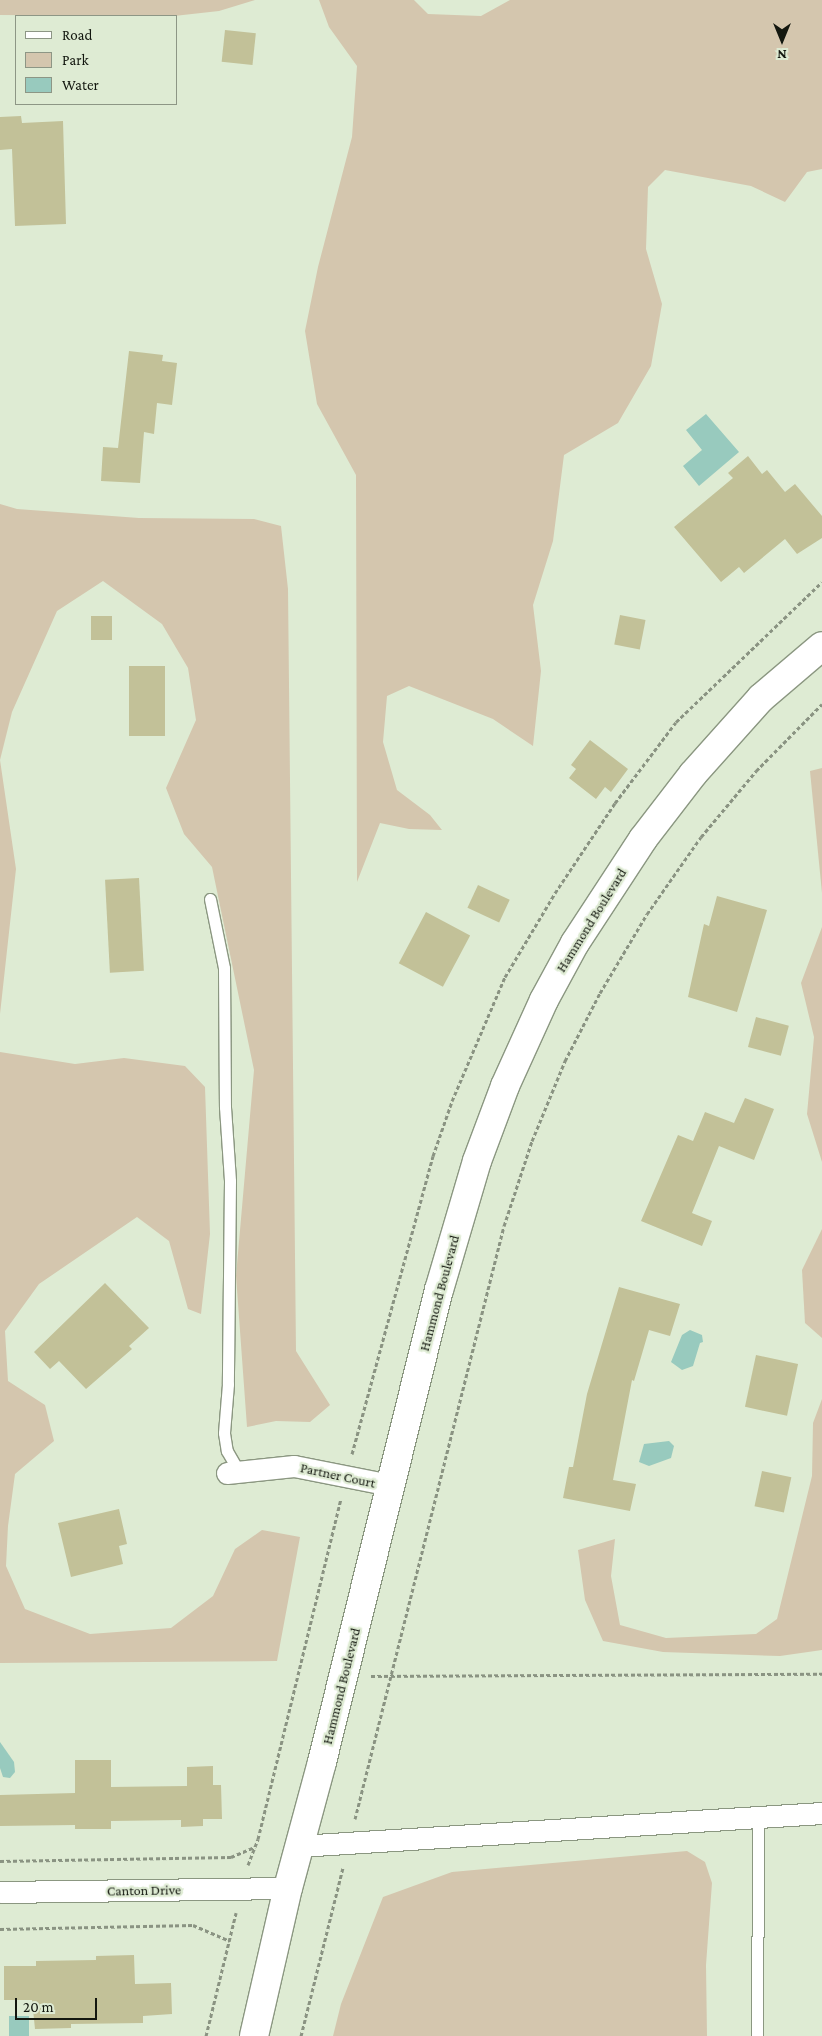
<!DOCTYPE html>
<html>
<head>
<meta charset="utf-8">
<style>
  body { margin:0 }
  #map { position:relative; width:822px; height:2036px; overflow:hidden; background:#deebd3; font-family:"Crimson Pro",serif }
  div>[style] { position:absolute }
  .green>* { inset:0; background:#d4c6ae }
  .water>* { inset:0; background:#98cabe; transform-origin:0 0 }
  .building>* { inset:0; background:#c2c198; transform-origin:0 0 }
  .path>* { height:3px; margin-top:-1.5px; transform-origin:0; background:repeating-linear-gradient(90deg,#8a9382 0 4px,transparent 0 6.5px) }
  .roads { filter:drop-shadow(1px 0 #8b9781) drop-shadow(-1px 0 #8b9781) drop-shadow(0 1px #8b9781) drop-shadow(0 -1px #8b9781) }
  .lane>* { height:11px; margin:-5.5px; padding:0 5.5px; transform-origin:5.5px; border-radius:5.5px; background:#fff }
  .street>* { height:21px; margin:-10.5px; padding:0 10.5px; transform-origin:10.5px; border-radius:10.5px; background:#fff }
  .secondary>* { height:28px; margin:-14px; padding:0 14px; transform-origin:14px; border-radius:14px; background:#fff }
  span { translate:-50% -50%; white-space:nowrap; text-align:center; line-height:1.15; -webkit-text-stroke:4.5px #deebd3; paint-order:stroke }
  .street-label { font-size:14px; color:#13170f }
  .legend { position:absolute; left:15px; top:15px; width:162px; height:90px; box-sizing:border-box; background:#deebd3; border:1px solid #8d9685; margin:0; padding:6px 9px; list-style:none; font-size:15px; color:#13170f }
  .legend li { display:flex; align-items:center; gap:10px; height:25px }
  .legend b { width:25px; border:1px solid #8d9685 }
  .north { position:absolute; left:757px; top:15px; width:50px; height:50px; -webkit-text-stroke:4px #deebd3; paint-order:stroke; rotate:180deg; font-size:14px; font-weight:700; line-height:20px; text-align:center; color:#13170f }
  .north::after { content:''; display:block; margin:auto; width:18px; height:22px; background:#13170f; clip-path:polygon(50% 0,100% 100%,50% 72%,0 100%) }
  .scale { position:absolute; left:15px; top:1998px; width:82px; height:22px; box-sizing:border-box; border:2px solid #13170f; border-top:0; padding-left:6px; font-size:15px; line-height:18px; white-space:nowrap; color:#13170f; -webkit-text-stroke:4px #deebd3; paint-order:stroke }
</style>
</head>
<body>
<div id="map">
  <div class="green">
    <div style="clip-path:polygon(0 0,255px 0,219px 11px,174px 16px,0 15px)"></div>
    <div style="clip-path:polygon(319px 0,414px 0,428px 14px,481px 16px,510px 0,822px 0,822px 169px,807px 172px,785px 202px,751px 186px,665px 170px,648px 187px,646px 249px,662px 304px,651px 366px,618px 423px,564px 455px,553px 541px,533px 605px,541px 671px,533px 746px,493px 719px,409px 686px,387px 696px,383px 742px,397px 790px,430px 815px,442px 830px,409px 829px,380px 823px,357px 882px,356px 475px,317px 404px,305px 331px,318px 267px,352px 137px,357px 66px,329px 27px)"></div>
    <div style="clip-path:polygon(0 504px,17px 509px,139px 518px,254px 519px,281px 526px,288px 589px,296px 1351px,330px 1405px,310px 1422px,276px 1421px,247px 1427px,236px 1276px,254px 1070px,212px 867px,184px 834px,166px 788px,196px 720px,188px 668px,162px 624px,103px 581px,57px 611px,12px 712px,0 760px,16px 869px,0 1014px)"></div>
    <div style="clip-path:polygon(822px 768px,822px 893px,810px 771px)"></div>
    <div style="clip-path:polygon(822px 927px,822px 1162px,807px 1114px,814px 1037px,801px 983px)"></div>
    <div style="clip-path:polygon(0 1052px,75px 1064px,124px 1058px,185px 1066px,205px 1087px,210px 1234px,201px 1314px,188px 1309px,169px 1241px,137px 1217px,39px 1284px,5px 1331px,8px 1381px,45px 1405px,54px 1441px,15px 1474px,8px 1526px,6px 1566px,25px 1609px,90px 1634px,171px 1628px,213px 1596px,235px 1549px,262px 1530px,300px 1537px,277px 1661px,0 1663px)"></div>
    <div style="clip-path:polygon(822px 1229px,822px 1338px,805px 1323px,802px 1270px)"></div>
    <div style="clip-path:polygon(822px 1399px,822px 1650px,780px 1656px,663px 1652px,603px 1641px,585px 1600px,578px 1550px,615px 1539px,611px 1576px,620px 1625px,666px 1638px,756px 1634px,777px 1619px,812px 1476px,813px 1423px)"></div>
    <div style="clip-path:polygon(687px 1851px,705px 1862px,712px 1883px,706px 1965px,707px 2036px,333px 2036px,341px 2004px,383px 1897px,452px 1872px)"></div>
  </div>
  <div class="water">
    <div style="clip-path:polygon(706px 414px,739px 452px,699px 486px,683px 466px,702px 450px,686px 430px)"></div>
    <div style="clip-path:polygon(690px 1330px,702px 1335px,703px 1342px,700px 1343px,693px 1366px,682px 1370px,671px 1362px,682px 1335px)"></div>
    <div style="clip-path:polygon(669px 1441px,674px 1446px,671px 1458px,649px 1466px,639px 1462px,644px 1444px)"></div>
    <div style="clip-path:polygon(0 1742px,14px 1762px,15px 1772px,10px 1778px,3px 1777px,0 1768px)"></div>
    <div style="left:9px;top:2016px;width:20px;height:20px"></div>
  </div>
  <div class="building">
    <div style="left:225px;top:30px;width:31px;height:32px;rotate:6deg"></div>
    <div style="clip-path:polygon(21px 116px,22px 123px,63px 121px,66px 224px,15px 226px,12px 149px,0 150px,0 117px)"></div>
    <div style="clip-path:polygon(129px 351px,163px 355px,162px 361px,177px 363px,172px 405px,157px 403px,154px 434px,144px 432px,140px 483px,101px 481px,103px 447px,118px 448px)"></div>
    <div style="clip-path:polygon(748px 456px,762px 474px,767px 470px,785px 492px,795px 484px,822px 516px,822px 538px,797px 554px,785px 539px,744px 573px,739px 567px,721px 582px,674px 527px,733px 478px,728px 473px)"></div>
    <div style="left:620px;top:615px;width:26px;height:30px;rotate:11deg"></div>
    <div style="left:91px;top:616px;width:21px;height:24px"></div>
    <div style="left:129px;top:666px;width:36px;height:70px"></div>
    <div style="clip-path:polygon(590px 740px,628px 769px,611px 792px,605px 787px,596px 799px,569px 778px,576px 769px,571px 765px)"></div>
    <div style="left:139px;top:878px;width:93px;height:34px;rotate:87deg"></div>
    <div style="left:478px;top:885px;width:35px;height:25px;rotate:25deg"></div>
    <div style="clip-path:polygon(717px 896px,767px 910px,737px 1012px,688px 997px,704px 924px,709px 926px)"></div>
    <div style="left:426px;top:912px;width:50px;height:58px;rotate:28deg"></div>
    <div style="left:756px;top:1017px;width:34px;height:31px;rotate:15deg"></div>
    <div style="clip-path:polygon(745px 1098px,774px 1109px,754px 1160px,719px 1146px,692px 1213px,712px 1221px,702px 1246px,641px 1221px,678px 1135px,693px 1141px,705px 1112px,734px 1123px)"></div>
    <div style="clip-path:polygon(105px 1283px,149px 1328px,129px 1346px,132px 1349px,86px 1389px,59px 1361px,50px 1369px,34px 1352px)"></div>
    <div style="clip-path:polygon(619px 1287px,680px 1304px,670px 1336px,649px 1330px,634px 1381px,632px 1380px,613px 1480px,636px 1484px,630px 1511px,563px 1498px,569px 1467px,573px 1467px,587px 1394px)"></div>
    <div style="left:756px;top:1355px;width:43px;height:53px;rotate:12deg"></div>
    <div style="left:762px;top:1471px;width:30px;height:36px;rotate:12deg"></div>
    <div style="clip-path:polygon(119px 1509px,127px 1544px,119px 1546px,123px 1564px,71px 1577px,58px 1523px)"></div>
    <div style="clip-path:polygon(75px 1760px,111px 1760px,111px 1787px,187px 1786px,187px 1767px,213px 1766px,213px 1785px,221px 1785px,222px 1819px,203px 1819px,203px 1826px,181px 1827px,181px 1820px,111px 1821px,111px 1829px,75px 1829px,75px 1825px,0 1826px,0 1795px,75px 1793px)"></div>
    <div style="clip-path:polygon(134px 1955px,135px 1984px,171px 1983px,172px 2014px,143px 2016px,143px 2023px,71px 2024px,71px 2028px,35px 2029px,32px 2000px,4px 2000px,4px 1966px,36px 1966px,36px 1961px,96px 1960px,96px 1956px)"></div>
  </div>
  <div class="path">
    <div style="left:352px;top:1454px;width:309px;rotate:-74.8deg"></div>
    <div style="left:433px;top:1156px;width:58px;rotate:-70.9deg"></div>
    <div style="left:452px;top:1101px;width:135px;rotate:-66.9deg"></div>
    <div style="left:505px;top:977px;width:98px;rotate:-59.2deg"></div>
    <div style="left:555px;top:893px;width:108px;rotate:-56.3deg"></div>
    <div style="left:615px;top:803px;width:101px;rotate:-53deg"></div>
    <div style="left:676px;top:722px;width:202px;rotate:-43.8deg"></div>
    <div style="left:371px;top:1676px;width:451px;rotate:-0.3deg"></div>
    <div style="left:355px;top:1819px;width:611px;rotate:-75.9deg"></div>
    <div style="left:504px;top:1226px;width:89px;rotate:-71.8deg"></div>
    <div style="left:532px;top:1141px;width:87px;rotate:-67.6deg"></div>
    <div style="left:565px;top:1061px;width:76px;rotate:-62.8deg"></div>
    <div style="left:600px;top:993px;width:92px;rotate:-59.3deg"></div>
    <div style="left:647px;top:914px;width:94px;rotate:-55deg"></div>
    <div style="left:701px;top:837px;width:86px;rotate:-50.2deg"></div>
    <div style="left:756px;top:771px;width:94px;rotate:-45.4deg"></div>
    <div style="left:0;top:1861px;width:231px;rotate:-1deg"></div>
    <div style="left:231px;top:1857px;width:26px;rotate:-23deg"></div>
    <div style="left:248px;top:1865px;width:28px;rotate:-69deg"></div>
    <div style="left:258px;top:1839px;width:350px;rotate:-76.3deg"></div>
    <div style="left:0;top:1929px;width:193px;rotate:-1.2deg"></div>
    <div style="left:193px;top:1925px;width:40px;rotate:23.4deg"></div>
    <div style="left:206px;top:2036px;width:127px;rotate:-76.3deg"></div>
    <div style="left:301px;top:2036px;width:173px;rotate:-76deg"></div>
  </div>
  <div class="roads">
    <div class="lane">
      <div style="left:210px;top:899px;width:70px;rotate:78.5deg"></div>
      <div style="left:224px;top:968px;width:139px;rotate:89.6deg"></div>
      <div style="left:225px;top:1107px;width:74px;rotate:86.1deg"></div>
      <div style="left:230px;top:1181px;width:203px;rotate:90.6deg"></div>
      <div style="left:228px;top:1384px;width:49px;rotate:94.7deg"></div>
      <div style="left:224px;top:1433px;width:18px;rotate:81deg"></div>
      <div style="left:227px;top:1451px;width:24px;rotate:60deg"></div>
      <div style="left:757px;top:2036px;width:220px;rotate:-89.7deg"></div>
    </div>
    <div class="street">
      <div style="left:227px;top:1473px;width:67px;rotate:-6deg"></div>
      <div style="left:294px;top:1466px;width:98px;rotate:11.2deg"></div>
      <div style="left:299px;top:1846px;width:524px;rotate:-3.61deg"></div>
      <div style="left:0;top:1892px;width:288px;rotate:-0.8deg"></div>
    </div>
    <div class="secondary">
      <div style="left:254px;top:2036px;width:152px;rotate:-77.1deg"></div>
      <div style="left:288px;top:1888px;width:131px;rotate:-74.9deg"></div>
      <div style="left:322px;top:1762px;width:486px;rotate:-76.1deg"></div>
      <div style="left:439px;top:1290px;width:134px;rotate:-73.6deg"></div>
      <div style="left:477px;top:1161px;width:80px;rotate:-69.5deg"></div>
      <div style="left:505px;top:1086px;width:94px;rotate:-65.6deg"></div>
      <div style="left:544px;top:1000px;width:65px;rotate:-61.5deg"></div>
      <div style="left:575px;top:943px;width:124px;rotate:-56.8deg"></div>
      <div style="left:643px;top:839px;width:82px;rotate:-52.4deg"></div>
      <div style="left:693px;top:774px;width:102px;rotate:-48.2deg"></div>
      <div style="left:761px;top:698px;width:80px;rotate:-40.4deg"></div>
    </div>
  </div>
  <div class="street-label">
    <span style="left:591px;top:920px;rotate:-58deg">Hammond Boulevard</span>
    <span style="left:439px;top:1293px;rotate:-75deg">Hammond Boulevard</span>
    <span style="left:338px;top:1475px;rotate:12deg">Partner Court</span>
    <span style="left:341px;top:1686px;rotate:-76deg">Hammond Boulevard</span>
    <span style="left:144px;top:1890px;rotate:-1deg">Canton Drive</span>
  </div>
  <ul class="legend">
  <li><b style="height:6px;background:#fff"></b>Road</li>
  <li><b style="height:14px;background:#d4c6ae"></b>Park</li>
  <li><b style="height:14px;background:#98cabe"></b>Water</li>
  </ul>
  <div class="north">N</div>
  <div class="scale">20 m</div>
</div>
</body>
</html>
